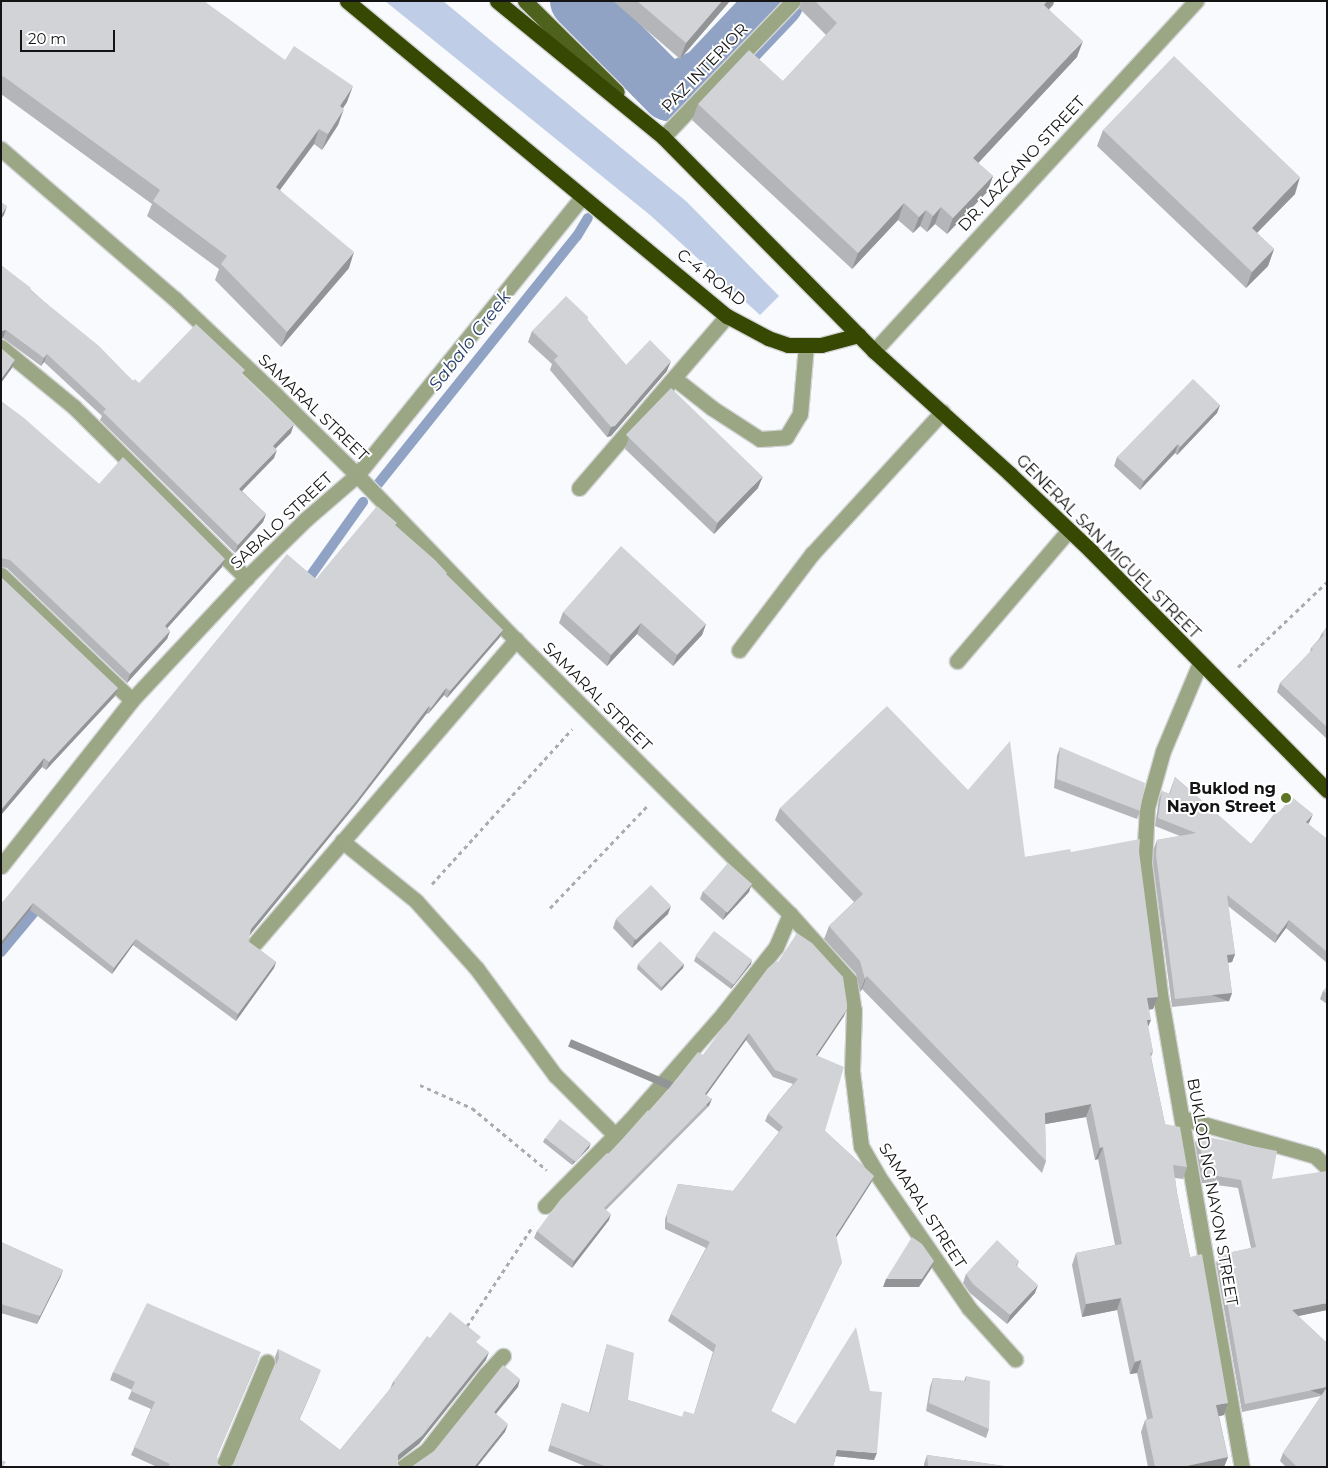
<!DOCTYPE html>
<html>
<head>
<meta charset="utf-8">
<style>
  body { margin:0 }
  #map { position:relative; width:1328px; height:1468px; overflow:hidden; background:#f8fafd; font-family:Montserrat,sans-serif }
  div>[style] { position:absolute }
  .green>* { inset:0; background:#bfcde7 }
  .stream>* { height:10px; margin:-5px; padding:0 5px; transform-origin:5px; border-radius:5px; background:#91a3c5 }
  .river>* { height:56px; margin:-28px; padding:0 28px; transform-origin:28px; border-radius:28px; background:#91a3c5 }
  .path>* { height:3px; margin-top:-1.5px; transform-origin:0; background:repeating-linear-gradient(90deg,#aaabad 0 4px,transparent 0 8px) }
  .roads { filter:drop-shadow(1px 0 #d4d5d8) drop-shadow(-1px 0 #d4d5d8) drop-shadow(0 1px #d4d5d8) drop-shadow(0 -1px #d4d5d8) }
  .minor>* { height:15px; margin:-7.5px; padding:0 7.5px; transform-origin:7.5px; border-radius:7.5px; background:#9ba784 }
  .major>* { height:15px; margin:-7.5px; padding:0 7.5px; transform-origin:7.5px; border-radius:7.5px; background:#4f621d }
  .highway>* { height:15px; margin:-7.5px; padding:0 7.5px; transform-origin:7.5px; border-radius:7.5px; background:#374802 }
  .wall>* { inset:0; background:#b4b5b8 }
  .shaded-wall>* { inset:0; background:#929496; transform-origin:0 0 }
  .building>* { inset:0; background:#d1d3d6; transform-origin:0 0 }
  .dots>* { width:14px; height:14px; translate:-50% -50%; box-sizing:border-box; border:2px solid #fff; border-radius:50% }
  span { translate:-50% -50%; white-space:nowrap; text-align:center; line-height:1.15; -webkit-text-stroke:4px #fff; paint-order:stroke }
  .street-label { font-size:16px; color:#141415 }
  .poi-label { font-size:16px; color:#141415; font-weight:700 }
  .right { translate:-100% -50%; text-align:right }
  .water-label { font-size:18px; color:#273f6d; font-style:italic }
  .frame { position:absolute; inset:0; border:2px solid #141415; pointer-events:none }
  .scale { position:absolute; left:20px; top:30px; width:95px; height:22px; box-sizing:border-box; border:2px solid #141415; border-top:0; padding-left:6px; font-size:15px; line-height:18px; white-space:nowrap; color:#141415; -webkit-text-stroke:4px #fff; paint-order:stroke }
</style>
</head>
<body>
<div id="map">
  <div class="green">
    <div style="clip-path:polygon(385px 1px,443px 1px,687px 202px,779px 296px,760px 315px,650px 215px)"></div>
  </div>
  <div class="stream">
    <div style="left:658px;top:110px;width:20px;rotate:-57deg"></div>
    <div style="left:378px;top:484px;width:318px;rotate:-51.3deg"></div>
    <div style="left:577px;top:236px;width:21px;rotate:-59deg"></div>
    <div style="left:304px;top:585px;width:102px;rotate:-54.6deg"></div>
    <div style="left:1px;top:952px;width:64px;rotate:-50.1deg"></div>
  </div>
  <div class="river">
    <div style="left:578px;top:1px;width:129px;rotate:45.3deg"></div>
    <div style="left:669px;top:93px;width:41px;rotate:-25.9deg"></div>
    <div style="left:706px;top:75px;width:102px;rotate:-46.6deg"></div>
  </div>
  <div class="path">
    <div style="left:1238px;top:667px;width:123px;rotate:-43.7deg"></div>
    <div style="left:432px;top:884px;width:209px;rotate:-47.9deg"></div>
    <div style="left:550px;top:908px;width:142px;rotate:-46.4deg"></div>
    <div style="left:420px;top:1085px;width:57px;rotate:23.9deg"></div>
    <div style="left:472px;top:1108px;width:97px;rotate:39.6deg"></div>
    <div style="left:467px;top:1326px;width:120px;rotate:-56.6deg"></div>
  </div>
  <div class="roads">
    <div class="minor">
      <div style="left:663px;top:137px;width:188px;rotate:-46.3deg"></div>
      <div style="left:1px;top:149px;width:230px;rotate:40.8deg"></div>
      <div style="left:175px;top:299px;width:139px;rotate:43.5deg"></div>
      <div style="left:276px;top:395px;width:114px;rotate:44.6deg"></div>
      <div style="left:357px;top:475px;width:229px;rotate:46.1deg"></div>
      <div style="left:516px;top:640px;width:387px;rotate:45deg"></div>
      <div style="left:790px;top:914px;width:89px;rotate:48.2deg"></div>
      <div style="left:849px;top:980px;width:30px;rotate:81deg"></div>
      <div style="left:854px;top:1010px;width:61px;rotate:91.9deg"></div>
      <div style="left:852px;top:1071px;width:76px;rotate:83.2deg"></div>
      <div style="left:861px;top:1146px;width:34px;rotate:60deg"></div>
      <div style="left:878px;top:1176px;width:160px;rotate:55.4deg"></div>
      <div style="left:969px;top:1308px;width:69px;rotate:48deg"></div>
      <div style="left:1px;top:347px;width:94px;rotate:39.4deg"></div>
      <div style="left:74px;top:407px;width:243px;rotate:44.8deg"></div>
      <div style="left:874px;top:351px;width:476px;rotate:-47.4deg"></div>
      <div style="left:674px;top:378px;width:48px;rotate:38.3deg"></div>
      <div style="left:712px;top:408px;width:57px;rotate:32.9deg"></div>
      <div style="left:760px;top:439px;width:26px;rotate:-4deg"></div>
      <div style="left:786px;top:437px;width:27px;rotate:-59deg"></div>
      <div style="left:800px;top:414px;width:69px;rotate:-85deg"></div>
      <div style="left:579px;top:488px;width:227px;rotate:-49.3deg"></div>
      <div style="left:1px;top:575px;width:181px;rotate:43.7deg"></div>
      <div style="left:739px;top:650px;width:121px;rotate:-52.8deg"></div>
      <div style="left:812px;top:554px;width:193px;rotate:-47.5deg"></div>
      <div style="left:957px;top:661px;width:172px;rotate:-49.5deg"></div>
      <div style="left:1200px;top:663px;width:95px;rotate:112.8deg"></div>
      <div style="left:1163px;top:751px;width:59px;rotate:105.7deg"></div>
      <div style="left:1147px;top:808px;width:55px;rotate:93.1deg"></div>
      <div style="left:1144px;top:863px;width:132px;rotate:83deg"></div>
      <div style="left:1160px;top:994px;width:480px;rotate:80.2deg"></div>
      <div style="left:342px;top:841px;width:95px;rotate:39deg"></div>
      <div style="left:416px;top:901px;width:91px;rotate:48.1deg"></div>
      <div style="left:477px;top:969px;width:132px;rotate:53.7deg"></div>
      <div style="left:555px;top:1075px;width:85px;rotate:45deg"></div>
      <div style="left:1px;top:866px;width:211px;rotate:-51.7deg"></div>
      <div style="left:132px;top:700px;width:167px;rotate:-46.9deg"></div>
      <div style="left:246px;top:578px;width:84px;rotate:-44.5deg"></div>
      <div style="left:306px;top:519px;width:67px;rotate:-40.8deg"></div>
      <div style="left:357px;top:475px;width:358px;rotate:-51deg"></div>
      <div style="left:256px;top:942px;width:399px;rotate:-49.3deg"></div>
      <div style="left:1182px;top:1118px;width:138px;rotate:15.9deg"></div>
      <div style="left:1315px;top:1156px;width:16px;rotate:43deg"></div>
      <div style="left:545px;top:1206px;width:121px;rotate:-45.3deg"></div>
      <div style="left:630px;top:1120px;width:141px;rotate:-48.7deg"></div>
      <div style="left:723px;top:1014px;width:85px;rotate:-51.7deg"></div>
      <div style="left:776px;top:947px;width:36px;rotate:-67deg"></div>
      <div style="left:223px;top:1467px;width:114px;rotate:-67.3deg"></div>
      <div style="left:403px;top:1467px;width:28px;rotate:-35deg"></div>
      <div style="left:426px;top:1451px;width:98px;rotate:-52.1deg"></div>
      <div style="left:486px;top:1374px;width:25px;rotate:-47deg"></div>
    </div>
    <div class="major">
      <div style="left:525px;top:1px;width:129px;rotate:44.7deg"></div>
    </div>
    <div class="highway">
      <div style="left:347px;top:1px;width:494px;rotate:39.7deg"></div>
      <div style="left:727px;top:316px;width:47px;rotate:28.2deg"></div>
      <div style="left:768px;top:338px;width:21px;rotate:19deg"></div>
      <div style="left:788px;top:345px;width:33px"></div>
      <div style="left:821px;top:345px;width:39px;rotate:-15deg"></div>
      <div style="left:497px;top:1px;width:215px;rotate:39.3deg"></div>
      <div style="left:663px;top:137px;width:301px;rotate:45.4deg"></div>
      <div style="left:874px;top:351px;width:183px;rotate:42.1deg"></div>
      <div style="left:1010px;top:474px;width:112px;rotate:43.5deg"></div>
      <div style="left:1091px;top:551px;width:336px;rotate:45.4deg"></div>
    </div>
  </div>
  <div class="wall">
    <div style="clip-path:polygon(1px 1px,285px 60px,347px 102px,343px 108px,338px 125px,322px 150px,314px 144px,280px 190px,349px 268px,281px 347px,215px 280px,219px 269px,147px 216px,152px 204px,1px 94px)"></div>
    <div style="clip-path:polygon(613px 1px,730px 1px,680px 59px)"></div>
    <div style="clip-path:polygon(802px 1px,1054px 1px,1053px 5px,1049px 9px,1077px 57px,978px 163px,993px 176px,987px 192px,947px 234px,935px 224px,927px 232px,920px 226px,913px 233px,898px 220px,852px 269px,692px 120px,698px 104px,783px 81px,826px 35px,799px 8px)"></div>
    <div style="clip-path:polygon(1103px 130px,1295px 194px,1257px 233px,1274px 249px,1268px 266px,1246px 288px,1097px 146px)"></div>
    <div style="clip-path:polygon(1px 265px,31px 290px,133px 381px,139px 383px,243px 376px,291px 433px,276px 448px,274px 458px,242px 491px,266px 514px,263px 522px,235px 553px,100px 420px,102px 416px,44px 362px,41px 366px,3px 338px,1px 339px)"></div>
    <div style="clip-path:polygon(588px 317px,587px 320px,626px 365px,667px 371px,611px 436px,607px 437px,550px 370px,552px 364px,528px 342px,532px 331px)"></div>
    <div style="clip-path:polygon(1px 401px,99px 484px,222px 567px,167px 628px,170px 631px,167px 639px,127px 683px,7px 568px,1px 567px)"></div>
    <div style="clip-path:polygon(1220px 405px,1217px 413px,1177px 455px,1175px 453px,1140px 490px,1114px 466px,1117px 457px)"></div>
    <div style="clip-path:polygon(629px 437px,758px 488px,714px 534px,625px 449px)"></div>
    <div style="clip-path:polygon(396px 526px,503px 630px,500px 637px,447px 698px,444px 695px,428px 714px,427px 713px,355px 806px,249px 936px,248px 941px,276px 962px,274px 968px,236px 1021px,133px 945px,112px 974px,30px 910px,1px 946px,1px 904px,316px 579px)"></div>
    <div style="clip-path:polygon(1px 577px,118px 688px,115px 696px,46px 770px,42px 767px,1px 815px)"></div>
    <div style="clip-path:polygon(563px 612px,706px 624px,702px 635px,673px 666px,637px 634px,607px 666px,559px 623px)"></div>
    <div style="clip-path:polygon(1327px 627px,1327px 739px,1277px 692px,1280px 683px,1310px 652px,1311px 648px,1319px 639px,1322px 633px)"></div>
    <div style="clip-path:polygon(1060px 747px,1140px 811px,1137px 819px,1054px 788px,1057px 756px)"></div>
    <div style="clip-path:polygon(1175px 777px,1251px 844px,1279px 812px,1310px 821px,1308px 824px,1327px 839px,1327px 963px,1286px 928px,1275px 943px,1228px 906px,1235px 954px,1232px 962px,1228px 963px,1232px 993px,1229px 1001px,1172px 1007px,1153px 863px,1154px 848px,1157px 840px,1180px 836px,1155px 826px,1159px 799px,1162px 791px,1169px 794px)"></div>
    <div style="clip-path:polygon(780px 808px,1025px 857px,1071px 852px,1139px 852px,1158px 997px,1153px 1009px,1149px 1010px,1148px 1027px,1153px 1052px,1151px 1057px,1165px 1124px,1187px 1167px,1183px 1179px,1175px 1178px,1177px 1193px,1190px 1257px,1228px 1403px,1224px 1415px,1219px 1416px,1228px 1457px,1224px 1467px,1148px 1467px,1141px 1432px,1145px 1420px,1147px 1419px,1137px 1373px,1130px 1374px,1117px 1310px,1082px 1317px,1072px 1265px,1076px 1253px,1115px 1245px,1098px 1159px,1095px 1160px,1086px 1117px,1045px 1124px,1046px 1161px,1042px 1173px,862px 989px,860px 992px,856px 974px,824px 939px,829px 926px,854px 902px,775px 820px)"></div>
    <div style="clip-path:polygon(703px 891px,749px 892px,723px 920px,700px 899px)"></div>
    <div style="clip-path:polygon(668px 914px,632px 948px,613px 928px,616px 919px)"></div>
    <div style="clip-path:polygon(696px 956px,751px 964px,731px 989px,694px 961px)"></div>
    <div style="clip-path:polygon(638px 964px,684px 964px,683px 968px,661px 991px,637px 969px)"></div>
    <div style="clip-path:polygon(768px 968px,844px 1016px,817px 1056px,825px 1131px,874px 1176px,871px 1183px,836px 1238px,839px 1268px,771px 1411px,795px 1424px,874px 1460px,836px 1456px,833px 1467px,587px 1467px,548px 1451px,562px 1403px,589px 1413px,605px 1351px,607px 1344px,628px 1400px,682px 1417px,694px 1414px,713px 1352px,668px 1321px,671px 1314px,706px 1248px,665px 1229px,665px 1219px,678px 1184px,733px 1191px,779px 1132px,765px 1121px,768px 1114px,793px 1084px,773px 1077px,746px 1040px,706px 1095px,709px 1106px,606px 1210px,609px 1220px,572px 1268px,534px 1238px,537px 1231px,609px 1154px,650px 1112px,703px 1055px)"></div>
    <div style="clip-path:polygon(1327px 987px,1327px 1004px,1320px 999px,1323px 991px)"></div>
    <div style="clip-path:polygon(1198px 1135px,1272px 1179px,1327px 1310px,1298px 1316px,1327px 1343px,1327px 1467px,1286px 1467px,1280px 1461px,1283px 1453px,1321px 1396px,1242px 1412px,1216px 1263px,1219px 1255px,1251px 1248px,1238px 1188px,1202px 1183px,1195px 1143px)"></div>
    <div style="clip-path:polygon(545px 1138px,589px 1148px,572px 1165px,543px 1142px)"></div>
    <div style="clip-path:polygon(1px 1242px,63px 1270px,60px 1278px,37px 1324px,1px 1313px)"></div>
    <div style="clip-path:polygon(1019px 1261px,1017px 1266px,1035px 1293px,1007px 1324px,970px 1293px,963px 1283px,966px 1274px)"></div>
    <div style="clip-path:polygon(430px 1338px,478px 1344px,486px 1360px,419px 1444px,398px 1460px,398px 1464px,235px 1463px,276px 1365px,275px 1357px,278px 1349px,318px 1377px,299px 1419px,340px 1450px,390px 1389px,393px 1382px)"></div>
    <div style="clip-path:polygon(258px 1360px,217px 1456px,218px 1464px,223px 1467px,157px 1467px,131px 1455px,151px 1409px,128px 1399px,132px 1390px,110px 1380px,113px 1372px)"></div>
    <div style="clip-path:polygon(966px 1376px,989px 1429px,986px 1438px,926px 1411px,930px 1387px,933px 1378px,964px 1381px)"></div>
    <div style="clip-path:polygon(927px 1455px,1011px 1467px,924px 1467px,924px 1464px)"></div>
  </div>
  <div class="shaded-wall">
    <div style="clip-path:polygon(722px 1px,730px 1px,680px 59px,686px 43px)"></div>
    <div style="clip-path:polygon(1047px 1px,1054px 1px,1053px 5px,1038px 21px,1044px 5px)"></div>
    <div style="clip-path:polygon(1083px 41px,1077px 57px,968px 174px,973px 158px)"></div>
    <div style="clip-path:polygon(353px 86px,347px 102px,334px 122px,340px 106px)"></div>
    <div style="clip-path:polygon(344px 109px,338px 125px,322px 150px,328px 134px)"></div>
    <div style="clip-path:polygon(319px 129px,314px 144px,270px 203px,276px 187px)"></div>
    <div style="clip-path:polygon(993px 176px,987px 192px,947px 234px,953px 218px)"></div>
    <div style="clip-path:polygon(1300px 177px,1295px 194px,1246px 244px,1252px 228px)"></div>
    <div style="clip-path:polygon(904px 203px,898px 220px,852px 269px,858px 253px)"></div>
    <div style="clip-path:polygon(7px 206px,4px 215px,1px 219px,1px 215px)"></div>
    <div style="clip-path:polygon(941px 207px,935px 224px,927px 232px,933px 216px)"></div>
    <div style="clip-path:polygon(926px 210px,920px 226px,913px 233px,919px 217px)"></div>
    <div style="clip-path:polygon(1274px 249px,1268px 266px,1246px 288px,1252px 272px)"></div>
    <div style="clip-path:polygon(354px 252px,349px 268px,281px 347px,287px 332px)"></div>
    <div style="clip-path:polygon(6px 330px,3px 338px,1px 339px,1px 331px)"></div>
    <div style="clip-path:polygon(47px 354px,44px 362px,41px 366px,44px 358px)"></div>
    <div style="clip-path:polygon(15px 360px,12px 368px,1px 383px,1px 379px)"></div>
    <div style="clip-path:polygon(671px 361px,667px 371px,611px 436px,607px 437px,611px 427px)"></div>
    <div style="clip-path:polygon(1220px 405px,1217px 413px,1177px 455px,1180px 447px)"></div>
    <div style="clip-path:polygon(294px 424px,291px 433px,270px 454px,273px 446px)"></div>
    <div style="clip-path:polygon(1178px 444px,1175px 453px,1140px 490px,1144px 481px)"></div>
    <div style="clip-path:polygon(277px 450px,274px 458px,236px 497px,239px 489px)"></div>
    <div style="clip-path:polygon(763px 476px,758px 488px,714px 534px,718px 521px)"></div>
    <div style="clip-path:polygon(266px 514px,263px 522px,235px 553px,238px 545px)"></div>
    <div style="clip-path:polygon(225px 559px,222px 567px,162px 634px,165px 626px)"></div>
    <div style="clip-path:polygon(641px 623px,637px 634px,607px 666px,611px 655px)"></div>
    <div style="clip-path:polygon(706px 624px,702px 635px,673px 666px,677px 655px)"></div>
    <div style="clip-path:polygon(503px 630px,500px 637px,447px 698px,450px 691px)"></div>
    <div style="clip-path:polygon(170px 631px,167px 639px,127px 683px,130px 674px)"></div>
    <div style="clip-path:polygon(118px 688px,115px 696px,46px 770px,49px 762px)"></div>
    <div style="clip-path:polygon(446px 688px,444px 695px,428px 714px,431px 708px)"></div>
    <div style="clip-path:polygon(429px 706px,427px 713px,355px 806px,249px 936px,251px 929px)"></div>
    <div style="clip-path:polygon(44px 758px,42px 767px,1px 815px,1px 810px)"></div>
    <div style="clip-path:polygon(1313px 814px,1310px 821px,1304px 830px,1306px 822px)"></div>
    <div style="clip-path:polygon(752px 884px,749px 892px,723px 920px,726px 912px)"></div>
    <div style="clip-path:polygon(33px 903px,30px 910px,1px 946px,1px 942px)"></div>
    <div style="clip-path:polygon(671px 906px,668px 914px,632px 948px,635px 939px)"></div>
    <div style="clip-path:polygon(1289px 920px,1286px 928px,1275px 943px,1278px 935px)"></div>
    <div style="clip-path:polygon(136px 939px,133px 945px,112px 974px,114px 968px)"></div>
    <div style="clip-path:polygon(1235px 954px,1232px 962px,1224px 963px,1227px 955px)"></div>
    <div style="clip-path:polygon(752px 960px,751px 964px,731px 989px,733px 984px)"></div>
    <div style="clip-path:polygon(276px 962px,274px 968px,236px 1021px,238px 1014px)"></div>
    <div style="clip-path:polygon(684px 964px,683px 968px,661px 991px,663px 987px)"></div>
    <div style="clip-path:polygon(867px 976px,862px 989px,860px 992px,865px 979px)"></div>
    <div style="left:1232px;top:993px;width:9px;height:57px;rotate:111deg"></div>
    <div style="clip-path:polygon(1158px 997px,1153px 1009px,1142px 1010px,1147px 998px)"></div>
    <div style="clip-path:polygon(847px 1009px,844px 1016px,813px 1062px,816px 1055px)"></div>
    <div style="clip-path:polygon(1147px 1020px,1151px 1020px,1146px 1032px)"></div>
    <div style="clip-path:polygon(749px 1033px,746px 1040px,702px 1101px,705px 1094px)"></div>
    <div style="left:712px;top:1099px;width:8px;height:153px;rotate:113deg"></div>
    <div style="clip-path:polygon(1091px 1104px,1086px 1117px,1040px 1125px,1045px 1113px)"></div>
    <div style="clip-path:polygon(591px 1143px,589px 1148px,572px 1165px,574px 1161px)"></div>
    <div style="clip-path:polygon(1103px 1147px,1098px 1159px,1095px 1160px,1100px 1148px)"></div>
    <div style="clip-path:polygon(874px 1176px,871px 1183px,833px 1242px,836px 1235px)"></div>
    <div style="clip-path:polygon(611px 1214px,609px 1220px,572px 1268px,574px 1261px)"></div>
    <div style="clip-path:polygon(934px 1261px,931px 1269px,919px 1287px,883px 1287px,886px 1279px)"></div>
    <div style="left:842px;top:1262px;width:7px;height:165px;rotate:117deg"></div>
    <div style="clip-path:polygon(63px 1270px,60px 1278px,37px 1324px,40px 1316px)"></div>
    <div style="clip-path:polygon(1038px 1285px,1035px 1293px,1007px 1324px,1010px 1315px)"></div>
    <div style="clip-path:polygon(1121px 1298px,1117px 1310px,1082px 1317px,1086px 1304px)"></div>
    <div style="clip-path:polygon(1327px 1303px,1327px 1310px,1289px 1318px,1292px 1310px)"></div>
    <div style="clip-path:polygon(489px 1352px,486px 1360px,419px 1444px,395px 1463px,398px 1455px)"></div>
    <div style="clip-path:polygon(1141px 1360px,1137px 1373px,1130px 1374px,1135px 1362px)"></div>
    <div style="clip-path:polygon(321px 1370px,318px 1377px,296px 1427px,299px 1419px)"></div>
    <div style="clip-path:polygon(520px 1379px,518px 1387px,491px 1420px,494px 1412px)"></div>
    <div style="left:1327px;top:1387px;width:9px;height:84px;rotate:111deg"></div>
    <div style="clip-path:polygon(1228px 1403px,1224px 1415px,1212px 1418px,1216px 1405px)"></div>
    <div style="clip-path:polygon(508px 1424px,505px 1432px,477px 1467px,474px 1467px)"></div>
    <div style="clip-path:polygon(837px 1450px,877px 1453px,874px 1460px,835px 1456px)"></div>
    <div style="clip-path:polygon(1228px 1457px,1224px 1467px,1182px 1467px)"></div>
  </div>
  <div class="building">
    <div style="clip-path:polygon(1px 1px,204px 1px,285px 60px,294px 46px,353px 86px,340px 106px,344px 109px,328px 134px,319px 129px,276px 187px,354px 252px,287px 332px,221px 264px,227px 256px,153px 201px,160px 190px,3px 76px,1px 79px)"></div>
    <div style="clip-path:polygon(637px 1px,722px 1px,686px 43px)"></div>
    <div style="clip-path:polygon(815px 1px,1047px 1px,1044px 5px,1083px 41px,973px 158px,993px 176px,953px 218px,941px 207px,933px 216px,926px 210px,919px 217px,904px 203px,858px 253px,698px 104px,749px 50px,783px 81px,837px 23px)"></div>
    <div style="clip-path:polygon(1174px 56px,1300px 177px,1252px 228px,1274px 249px,1252px 272px,1103px 130px)"></div>
    <div style="clip-path:polygon(1px 202px,7px 206px,1px 215px)"></div>
    <div style="clip-path:polygon(1px 265px,31px 288px,30px 290px,99px 346px,133px 381px,135px 379px,139px 383px,196px 324px,245px 370px,241px 374px,294px 424px,273px 446px,277px 450px,239px 489px,266px 514px,238px 545px,103px 412px,106px 409px,47px 354px,44px 358px,6px 330px,1px 331px)"></div>
    <div style="clip-path:polygon(566px 296px,588px 317px,587px 319px,626px 365px,650px 340px,671px 361px,615px 426px,611px 427px,554px 360px,558px 356px,532px 331px)"></div>
    <div style="clip-path:polygon(1px 348px,15px 360px,1px 379px)"></div>
    <div style="clip-path:polygon(1193px 379px,1220px 405px,1180px 447px,1178px 444px,1144px 481px,1117px 457px)"></div>
    <div style="left:671px;top:388px;width:127px;height:65px;rotate:44deg"></div>
    <div style="clip-path:polygon(1px 401px,24px 418px,99px 484px,123px 457px,225px 559px,165px 626px,170px 631px,130px 674px,10px 560px,1px 558px)"></div>
    <div style="clip-path:polygon(377px 506px,397px 523px,395px 525px,435px 560px,447px 573px,446px 574px,503px 630px,450px 691px,446px 688px,431px 708px,429px 706px,358px 799px,251px 929px,248px 941px,276px 962px,238px 1014px,136px 939px,114px 968px,33px 903px,1px 942px,1px 904px,287px 554px,316px 579px)"></div>
    <div style="clip-path:polygon(621px 546px,706px 624px,677px 655px,641px 623px,611px 655px,563px 612px)"></div>
    <div style="clip-path:polygon(1px 577px,118px 688px,49px 762px,44px 758px,1px 810px)"></div>
    <div style="clip-path:polygon(1327px 627px,1327px 727px,1280px 683px,1313px 649px,1311px 648px,1324px 635px,1322px 633px)"></div>
    <div style="clip-path:polygon(887px 706px,968px 790px,1010px 741px,1025px 857px,1070px 849px,1071px 852px,1140px 839px,1139px 852px,1158px 997px,1147px 998px,1151px 1020px,1147px 1020px,1153px 1052px,1150px 1053px,1165px 1124px,1180px 1127px,1187px 1167px,1173px 1165px,1177px 1193px,1190px 1257px,1202px 1254px,1228px 1403px,1216px 1405px,1228px 1457px,1182px 1467px,1155px 1467px,1145px 1420px,1153px 1418px,1141px 1360px,1135px 1362px,1121px 1298px,1086px 1304px,1076px 1253px,1122px 1244px,1103px 1147px,1100px 1148px,1091px 1104px,1045px 1113px,1046px 1161px,867px 976px,865px 979px,860px 961px,829px 926px,863px 894px,780px 808px)"></div>
    <div style="clip-path:polygon(1060px 747px,1145px 783px,1140px 811px,1057px 779px)"></div>
    <div style="clip-path:polygon(1175px 777px,1251px 844px,1277px 810px,1279px 812px,1292px 797px,1313px 814px,1306px 822px,1327px 839px,1327px 952px,1289px 920px,1278px 935px,1227px 895px,1235px 954px,1227px 955px,1232px 993px,1175px 999px,1156px 855px,1157px 840px,1196px 833px,1158px 818px,1162px 791px,1170px 794px)"></div>
    <div style="left:728px;top:863px;width:32px;height:38px;rotate:41deg"></div>
    <div style="left:651px;top:885px;width:29px;height:49px;rotate:46deg"></div>
    <div style="left:714px;top:931px;width:48px;height:31px;rotate:37deg"></div>
    <div style="clip-path:polygon(797px 933px,812px 943px,843px 977px,847px 1004px,847px 1009px,816px 1055px,844px 1067px,825px 1131px,874px 1176px,836px 1235px,842px 1262px,771px 1411px,795px 1424px,856px 1327px,870px 1391px,882px 1392px,877px 1453px,837px 1450px,833px 1467px,607px 1467px,550px 1445px,562px 1403px,590px 1413px,607px 1344px,634px 1353px,628px 1400px,682px 1417px,684px 1411px,694px 1414px,716px 1345px,671px 1314px,710px 1242px,667px 1222px,667px 1212px,678px 1184px,733px 1191px,783px 1127px,768px 1114px,798px 1079px,775px 1070px,749px 1033px,705px 1094px,712px 1099px,604px 1208px,611px 1214px,574px 1261px,537px 1231px,560px 1200px,607px 1153px,609px 1154px,648px 1110px,650px 1112px,698px 1052px,703px 1055px,768px 968px,776px 961px,778px 962px)"></div>
    <div style="left:660px;top:941px;width:33px;height:32px;rotate:44deg"></div>
    <div style="clip-path:polygon(1327px 987px,1327px 994px,1323px 991px)"></div>
    <div style="left:560px;top:1119px;width:39px;height:24px;rotate:38deg"></div>
    <div style="clip-path:polygon(1198px 1135px,1277px 1151px,1272px 1179px,1327px 1171px,1327px 1303px,1292px 1310px,1327px 1343px,1327px 1467px,1297px 1467px,1283px 1453px,1327px 1387px,1245px 1404px,1219px 1255px,1256px 1247px,1241px 1180px,1205px 1174px)"></div>
    <div style="clip-path:polygon(912px 1237px,922px 1244px,934px 1261px,922px 1279px,886px 1279px)"></div>
    <div style="clip-path:polygon(997px 1240px,1019px 1261px,1016px 1265px,1038px 1285px,1010px 1315px,973px 1284px,966px 1274px)"></div>
    <div style="clip-path:polygon(1px 1242px,63px 1270px,40px 1316px,1px 1304px)"></div>
    <div style="clip-path:polygon(147px 1303px,261px 1352px,217px 1456px,218px 1464px,223px 1467px,168px 1467px,170px 1464px,134px 1447px,155px 1402px,131px 1391px,135px 1382px,113px 1372px)"></div>
    <div style="clip-path:polygon(450px 1312px,481px 1337px,476px 1342px,489px 1352px,422px 1436px,398px 1455px,398px 1464px,401px 1467px,229px 1467px,235px 1463px,279px 1358px,278px 1349px,321px 1370px,299px 1419px,340px 1450px,395px 1383px,393px 1382px,427px 1336px,430px 1338px)"></div>
    <div style="clip-path:polygon(503px 1365px,520px 1379px,494px 1412px,508px 1424px,474px 1467px,411px 1467px,434px 1451px)"></div>
    <div style="clip-path:polygon(966px 1376px,990px 1381px,989px 1429px,929px 1403px,933px 1378px,966px 1381px)"></div>
    <div style="clip-path:polygon(927px 1455px,1011px 1467px,928px 1467px)"></div>
    <div style="clip-path:polygon(1px 1460px,6px 1462px,3px 1467px,1px 1467px)"></div>
  </div>
  <div class="dots">
    <div style="left:1286px;top:798px;background:#5f7526"></div>
  </div>
  <div class="street-label">
    <span style="left:705px;top:68px;rotate:-46deg">PAZ INTERIOR</span>
    <span style="left:1022px;top:164px;rotate:-47deg">DR. LAZCANO STREET</span>
    <span style="left:711px;top:278px;rotate:38deg">C-4 ROAD</span>
    <span style="left:313px;top:408px;rotate:44deg">SAMARAL STREET</span>
    <span style="left:282px;top:521px;rotate:-43deg">SABALO STREET</span>
    <span style="left:1108px;top:547px;rotate:45deg">GENERAL SAN MIGUEL STREET</span>
    <span style="left:597px;top:697px;rotate:45deg">SAMARAL STREET</span>
    <span style="left:1212px;top:1192px;rotate:80deg">BUKLOD NG NAYON STREET</span>
    <span style="left:922px;top:1206px;rotate:57deg">SAMARAL STREET</span>
  </div>
  <div class="poi-label">
    <span class="right" style="left:1276px;top:798px">Buklod ng<br>Nayon Street</span>
  </div>
  <div class="water-label">
    <span style="left:470px;top:341px;rotate:-52deg">Sabalo Creek</span>
  </div>
  <div class="frame"></div>
  <div class="scale">20 m</div>
</div>
</body>
</html>
